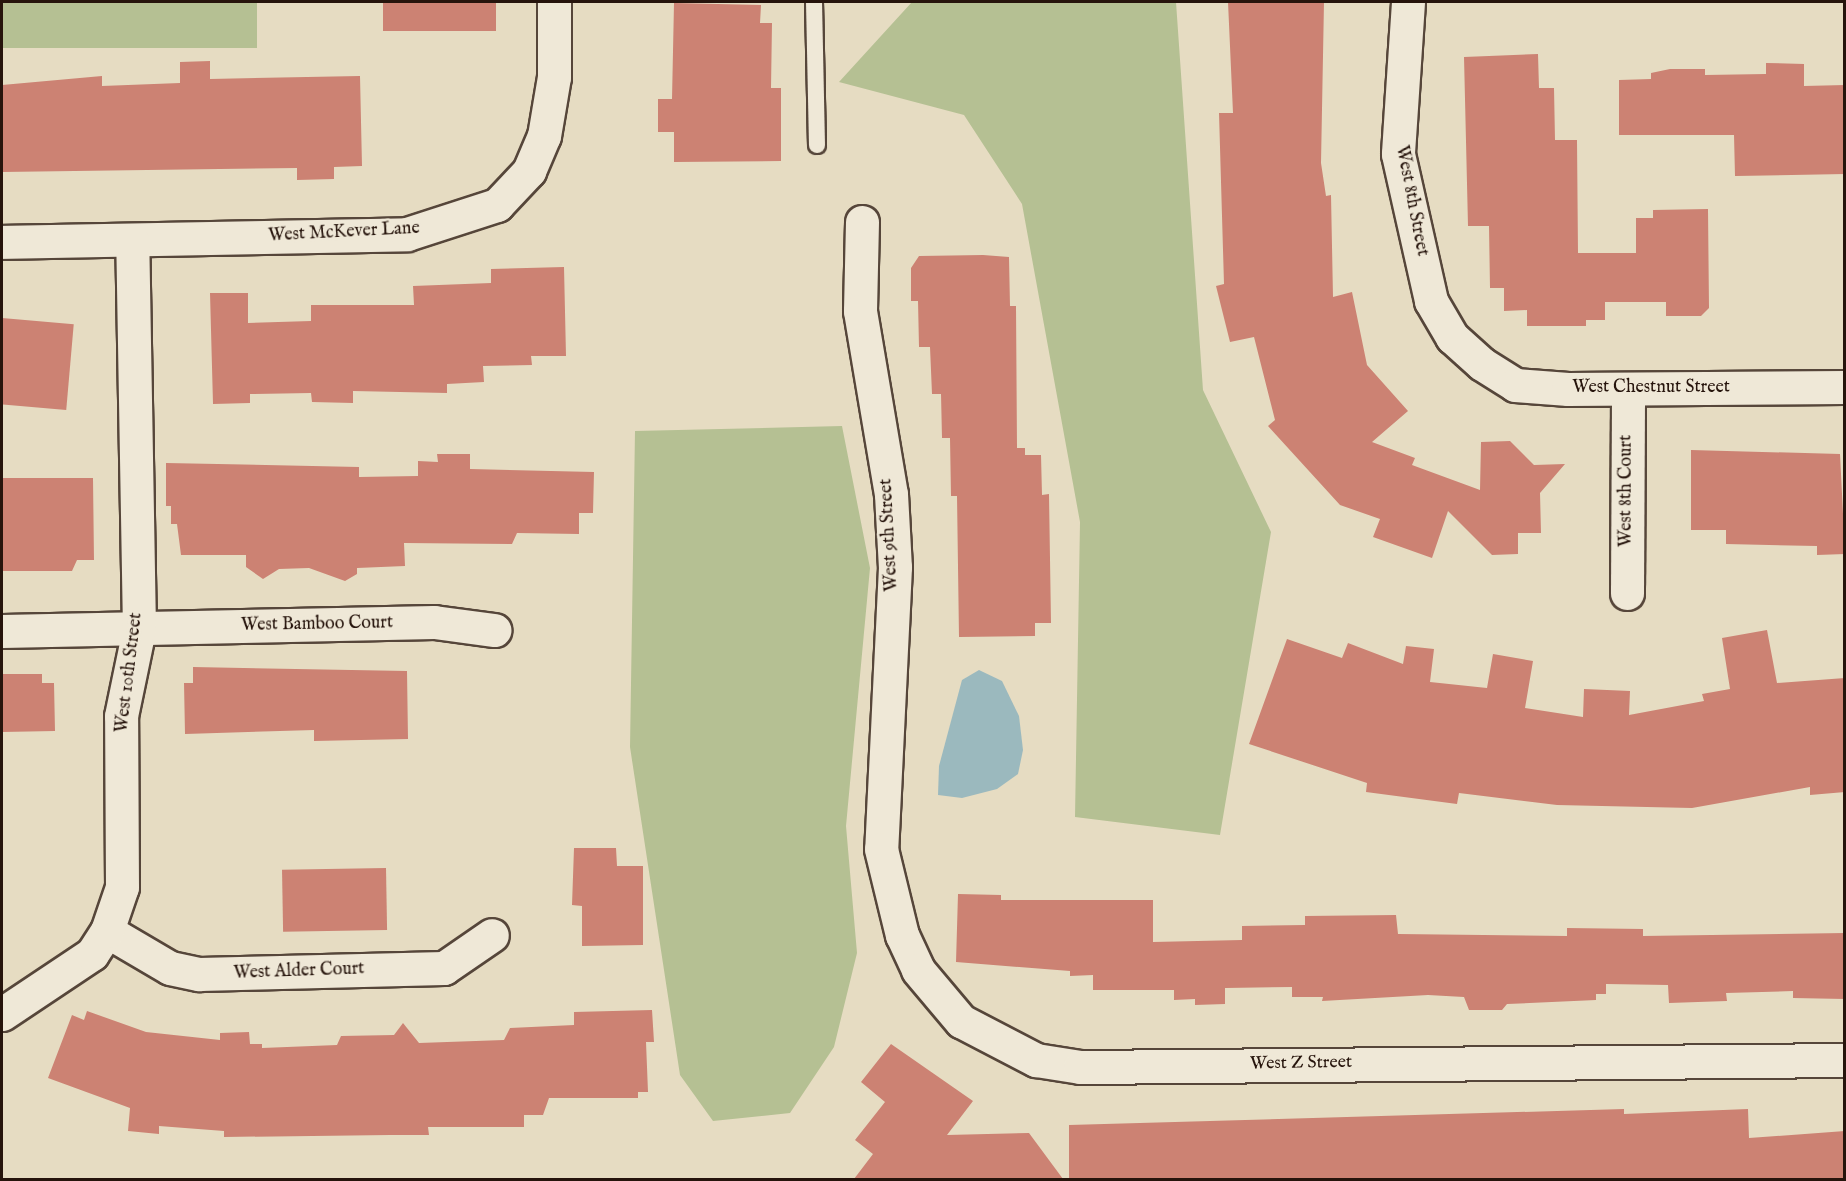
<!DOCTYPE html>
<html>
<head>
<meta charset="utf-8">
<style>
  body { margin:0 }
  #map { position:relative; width:1846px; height:1181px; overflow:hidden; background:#e6dcc2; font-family:"IM FELL English",serif }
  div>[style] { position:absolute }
  .green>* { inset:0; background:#b5c093; transform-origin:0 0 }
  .water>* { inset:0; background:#9bb9be }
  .building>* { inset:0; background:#cc8273; transform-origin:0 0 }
  .roads { filter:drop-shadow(2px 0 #56463a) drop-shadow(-2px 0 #56463a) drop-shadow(0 2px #56463a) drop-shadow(0 -2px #56463a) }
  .lane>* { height:16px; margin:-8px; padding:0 8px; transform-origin:8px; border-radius:8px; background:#efe8d7 }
  .street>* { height:33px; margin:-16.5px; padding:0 16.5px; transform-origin:16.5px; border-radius:16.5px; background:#efe8d7 }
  span { translate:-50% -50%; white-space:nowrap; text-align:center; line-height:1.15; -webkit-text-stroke:4.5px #efe8d7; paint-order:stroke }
  .street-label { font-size:18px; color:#26140c }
  .frame { position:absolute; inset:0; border:3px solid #26140c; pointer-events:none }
</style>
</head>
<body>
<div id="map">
  <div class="green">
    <div style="left:2px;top:2px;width:255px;height:46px"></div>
    <div style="clip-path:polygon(912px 2px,1176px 2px,1203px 390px,1271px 532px,1220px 835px,1075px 817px,1080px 522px,1022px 204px,964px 115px,839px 82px)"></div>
    <div style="clip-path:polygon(842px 426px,870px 568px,846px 826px,857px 953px,834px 1047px,790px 1113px,713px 1121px,680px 1075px,630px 747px,635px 431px)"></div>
  </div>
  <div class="water">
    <div style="clip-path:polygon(979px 670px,1002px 681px,1019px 716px,1023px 750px,1018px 774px,997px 789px,962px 798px,938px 795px,939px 766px,962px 680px)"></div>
  </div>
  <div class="building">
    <div style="left:383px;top:2px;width:113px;height:29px"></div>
    <div style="clip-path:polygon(1228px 2px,1324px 2px,1321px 163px,1326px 196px,1331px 195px,1333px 297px,1352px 292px,1367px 365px,1408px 411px,1372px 442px,1415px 458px,1412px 465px,1480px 490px,1481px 442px,1510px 441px,1534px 465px,1565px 464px,1540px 493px,1541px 533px,1518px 533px,1518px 554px,1492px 555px,1448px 511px,1432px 558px,1373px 537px,1380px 519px,1340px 505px,1268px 426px,1275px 420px,1254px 337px,1230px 342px,1216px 286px,1224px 284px,1219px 113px,1233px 113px)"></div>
    <div style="clip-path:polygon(674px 3px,761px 5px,760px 23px,772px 23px,771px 88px,781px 88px,781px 161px,674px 162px,674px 132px,658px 132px,658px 99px,672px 99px)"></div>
    <div style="clip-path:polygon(1538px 54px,1539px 88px,1554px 88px,1555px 140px,1577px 140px,1578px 253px,1636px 253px,1636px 218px,1653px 218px,1653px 210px,1708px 209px,1709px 308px,1701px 316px,1666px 316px,1666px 302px,1605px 302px,1605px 320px,1586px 320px,1586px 326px,1527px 326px,1527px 310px,1504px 311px,1504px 288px,1490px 288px,1489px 226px,1468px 226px,1464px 57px)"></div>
    <div style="clip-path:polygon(210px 61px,210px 79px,360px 76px,362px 166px,334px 167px,334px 179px,297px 180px,297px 168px,2px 172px,2px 85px,102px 76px,102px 86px,180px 83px,180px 62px)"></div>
    <div style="clip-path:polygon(1766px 63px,1804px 64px,1804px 86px,1845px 85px,1845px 174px,1735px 176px,1734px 135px,1619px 135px,1619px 80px,1651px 79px,1651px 73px,1670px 69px,1705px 69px,1705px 75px,1766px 74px)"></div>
    <div style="clip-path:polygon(983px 255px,1009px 257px,1010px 306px,1016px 306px,1017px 448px,1025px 448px,1025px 455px,1041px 455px,1042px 495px,1049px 494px,1051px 623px,1035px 623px,1035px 636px,959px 637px,957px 496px,951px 496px,950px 438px,942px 438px,941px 394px,932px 394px,930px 347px,919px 347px,918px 301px,911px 301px,911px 268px,919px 256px)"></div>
    <div style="clip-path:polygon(564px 267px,566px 356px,531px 356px,532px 365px,483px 366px,484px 382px,447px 384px,447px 393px,353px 391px,353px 403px,312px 402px,311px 393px,250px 394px,250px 403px,213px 404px,210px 293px,248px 293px,248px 323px,311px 321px,311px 305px,414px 305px,413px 286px,491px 283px,491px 269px)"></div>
    <div style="left:2px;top:318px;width:72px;height:86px;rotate:5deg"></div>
    <div style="clip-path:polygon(1691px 450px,1840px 454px,1845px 554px,1817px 555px,1817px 546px,1726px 544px,1726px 530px,1691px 530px)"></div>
    <div style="clip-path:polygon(437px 454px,470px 454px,470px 469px,594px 472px,593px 513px,579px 513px,579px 534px,517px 533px,512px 544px,404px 543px,405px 566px,357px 568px,357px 574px,345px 581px,309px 568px,279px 569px,263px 579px,246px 567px,246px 555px,181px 555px,177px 524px,171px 524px,171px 506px,166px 506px,166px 463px,359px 467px,359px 477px,418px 476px,418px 461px,438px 462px)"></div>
    <div style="clip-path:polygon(2px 478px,93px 478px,94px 560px,77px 560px,72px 571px,2px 571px)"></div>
    <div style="clip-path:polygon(1767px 630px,1777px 683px,1845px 678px,1845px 792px,1810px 795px,1810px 787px,1692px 808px,1557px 805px,1459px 793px,1457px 804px,1366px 792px,1367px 783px,1249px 744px,1287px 639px,1342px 658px,1348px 643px,1403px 664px,1406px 646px,1434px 649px,1430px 682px,1487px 688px,1493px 654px,1533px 661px,1525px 708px,1583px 717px,1584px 689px,1630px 691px,1629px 715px,1704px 701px,1702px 694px,1730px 689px,1722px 638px)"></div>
    <div style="clip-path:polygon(193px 667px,407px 671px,408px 739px,314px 741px,314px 730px,185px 734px,184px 683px,193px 683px)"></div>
    <div style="clip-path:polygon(2px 674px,42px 674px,42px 683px,54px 683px,55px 731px,2px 732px)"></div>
    <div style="clip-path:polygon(574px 848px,616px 848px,617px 866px,643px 866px,643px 945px,582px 946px,582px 906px,572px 905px)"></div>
    <div style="left:386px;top:868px;width:62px;height:104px;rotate:89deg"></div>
    <div style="clip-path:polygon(958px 894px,1001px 895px,1001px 900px,1153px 900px,1153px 942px,1242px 940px,1242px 926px,1305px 925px,1305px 916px,1396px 915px,1398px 934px,1567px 936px,1567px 928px,1643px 929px,1643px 936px,1845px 933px,1845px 999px,1793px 998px,1793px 991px,1726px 993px,1727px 1001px,1669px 1003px,1668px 985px,1606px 984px,1606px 994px,1596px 994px,1596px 1000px,1507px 1004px,1502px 1010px,1469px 1010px,1464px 997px,1428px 995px,1322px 1001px,1323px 997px,1292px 997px,1292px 987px,1225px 988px,1225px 1004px,1195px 1005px,1195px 999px,1174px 1000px,1174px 990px,1093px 990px,1093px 975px,1070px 976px,1070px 971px,956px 962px)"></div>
    <div style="clip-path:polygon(652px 1010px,654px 1042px,646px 1042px,648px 1092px,638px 1092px,638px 1098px,549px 1098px,543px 1115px,524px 1115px,524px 1127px,428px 1127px,429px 1135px,390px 1135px,224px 1137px,224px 1131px,159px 1126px,159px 1134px,128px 1131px,130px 1108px,48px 1078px,72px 1015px,84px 1020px,87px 1011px,146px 1032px,220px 1040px,220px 1033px,249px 1032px,250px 1044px,262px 1044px,262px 1048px,337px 1045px,341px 1036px,394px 1035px,403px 1023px,419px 1043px,504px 1040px,510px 1028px,574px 1025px,574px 1012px)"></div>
    <div style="clip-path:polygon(891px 1044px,973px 1101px,947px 1135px,1029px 1133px,1063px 1179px,854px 1179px,873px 1154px,855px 1140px,885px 1102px,861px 1082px)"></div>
    <div style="clip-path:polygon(1624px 1109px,1624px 1114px,1748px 1109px,1749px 1138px,1845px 1131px,1845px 1179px,1069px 1179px,1069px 1125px)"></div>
  </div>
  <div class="roads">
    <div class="lane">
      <div style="left:814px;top:2px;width:143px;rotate:88.8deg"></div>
    </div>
    <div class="street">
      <div style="left:1408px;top:2px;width:152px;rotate:93.8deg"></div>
      <div style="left:1398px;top:154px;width:151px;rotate:77.3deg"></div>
      <div style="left:1431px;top:301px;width:42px;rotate:59.7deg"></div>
      <div style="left:1452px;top:337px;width:40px;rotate:42deg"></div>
      <div style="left:1482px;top:364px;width:39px;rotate:32deg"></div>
      <div style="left:1515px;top:385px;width:53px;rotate:4.3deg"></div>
      <div style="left:1568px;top:389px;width:276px;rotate:-0.4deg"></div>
      <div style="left:862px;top:222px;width:89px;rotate:91.3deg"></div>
      <div style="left:860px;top:311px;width:186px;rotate:80.4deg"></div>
      <div style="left:891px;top:494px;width:73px;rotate:86.9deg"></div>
      <div style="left:895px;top:567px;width:282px;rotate:92.8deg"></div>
      <div style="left:881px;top:849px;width:89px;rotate:76.3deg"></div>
      <div style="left:902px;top:935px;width:38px;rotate:65deg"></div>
      <div style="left:918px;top:970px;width:67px;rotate:49.9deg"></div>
      <div style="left:961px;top:1021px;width:85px;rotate:27.5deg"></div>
      <div style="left:1036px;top:1060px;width:45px;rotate:9deg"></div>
      <div style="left:1080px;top:1067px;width:764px;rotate:-0.52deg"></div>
      <div style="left:2px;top:242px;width:405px;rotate:-1.1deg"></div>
      <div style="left:407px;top:234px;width:95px;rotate:-17.9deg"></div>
      <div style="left:497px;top:205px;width:47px;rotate:-46.7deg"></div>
      <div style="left:529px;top:171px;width:38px;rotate:-67deg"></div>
      <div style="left:544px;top:136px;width:60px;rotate:-80.4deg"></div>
      <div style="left:554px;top:77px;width:75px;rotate:-90deg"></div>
      <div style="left:1627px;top:593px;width:204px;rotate:-89.7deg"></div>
      <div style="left:2px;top:631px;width:432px;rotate:-1.2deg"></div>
      <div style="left:434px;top:622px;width:61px;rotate:7.6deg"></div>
      <div style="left:107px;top:931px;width:73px;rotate:30.4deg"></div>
      <div style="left:170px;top:968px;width:30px;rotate:12deg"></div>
      <div style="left:199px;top:974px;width:245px;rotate:-1.4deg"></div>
      <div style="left:444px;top:968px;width:58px;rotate:-34.5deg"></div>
      <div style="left:2px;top:1014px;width:108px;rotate:-33.7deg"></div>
      <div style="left:92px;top:954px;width:27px;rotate:-57deg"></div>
      <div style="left:107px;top:931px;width:46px;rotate:-71.2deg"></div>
      <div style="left:122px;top:887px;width:171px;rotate:-90.3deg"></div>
      <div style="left:121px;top:716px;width:89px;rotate:-78.3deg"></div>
      <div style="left:139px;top:629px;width:389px;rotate:-91deg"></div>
    </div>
  </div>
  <div class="street-label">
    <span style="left:1411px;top:201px;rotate:79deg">West 8th Street</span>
    <span style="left:344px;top:233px;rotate:-3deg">West McKever Lane</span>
    <span style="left:1651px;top:388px">West Chestnut Street</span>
    <span style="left:1627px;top:491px;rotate:-90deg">West 8th Court</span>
    <span style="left:890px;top:535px;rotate:-93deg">West 9th Street</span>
    <span style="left:317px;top:625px;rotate:-1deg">West Bamboo Court</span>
    <span style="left:130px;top:673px;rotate:-83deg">West 10th Street</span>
    <span style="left:299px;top:972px;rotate:-2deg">West Alder Court</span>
    <span style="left:1301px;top:1064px;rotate:-1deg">West Z Street</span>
  </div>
  <div class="frame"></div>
</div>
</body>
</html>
